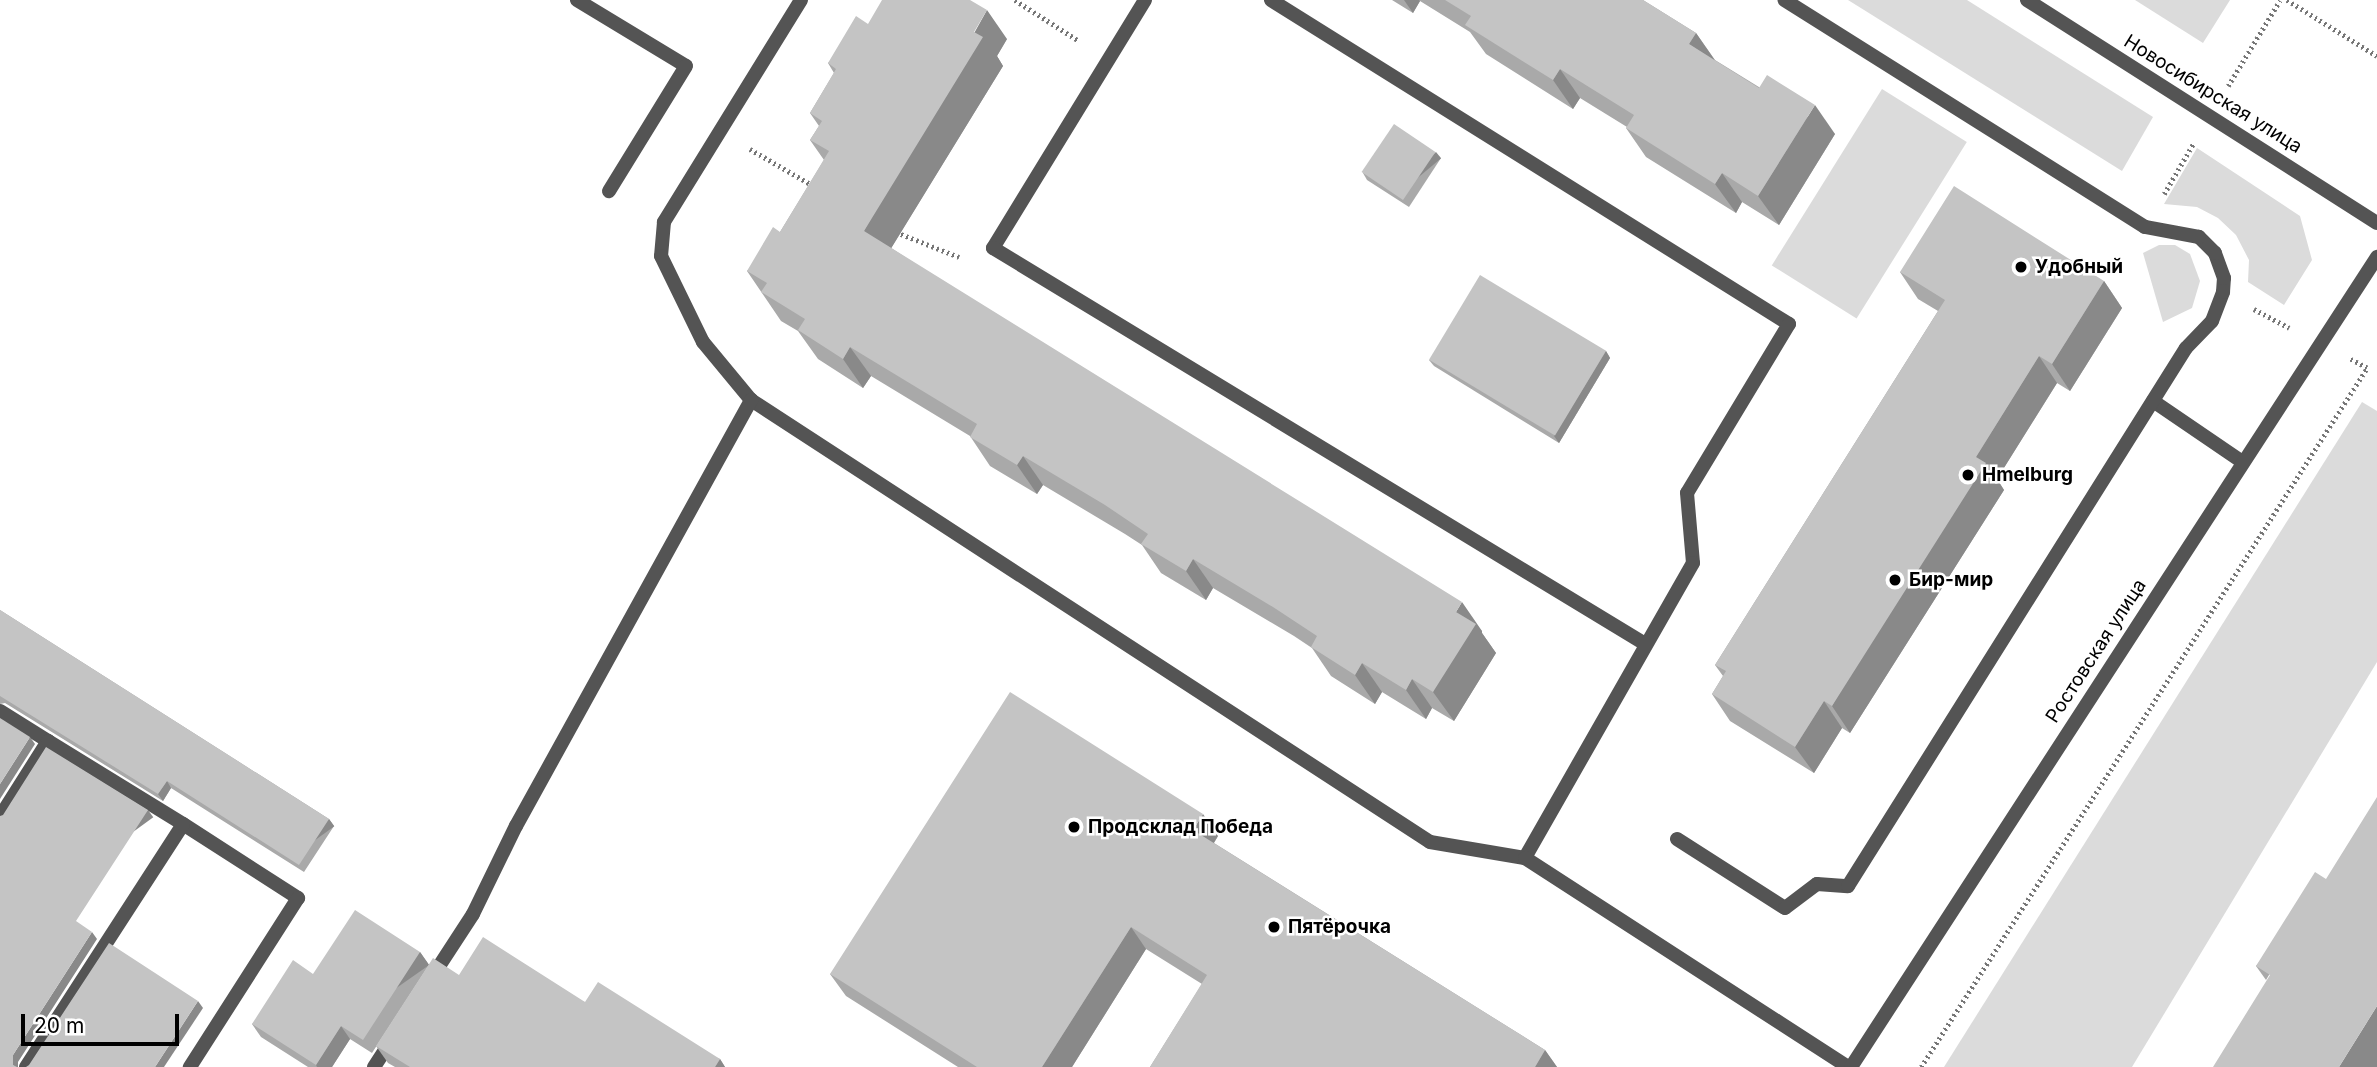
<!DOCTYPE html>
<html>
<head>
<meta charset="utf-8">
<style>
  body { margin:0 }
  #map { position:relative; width:2377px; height:1067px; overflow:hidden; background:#fff; font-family:Inter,sans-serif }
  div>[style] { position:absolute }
  .green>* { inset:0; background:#dbdbdb; transform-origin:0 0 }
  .path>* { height:4.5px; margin-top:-2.25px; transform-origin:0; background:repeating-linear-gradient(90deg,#767676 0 2px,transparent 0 5.5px) }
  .service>* { height:14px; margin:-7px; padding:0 7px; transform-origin:7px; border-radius:7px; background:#545454 }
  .tertiary>* { height:14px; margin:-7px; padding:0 7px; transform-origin:7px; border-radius:7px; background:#545454 }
  .wall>* { inset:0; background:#a9a9a9 }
  .shaded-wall>* { inset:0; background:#898989; transform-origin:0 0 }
  .building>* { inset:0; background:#c4c4c4; transform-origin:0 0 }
  .dots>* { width:19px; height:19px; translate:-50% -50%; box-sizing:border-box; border:4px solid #fff; border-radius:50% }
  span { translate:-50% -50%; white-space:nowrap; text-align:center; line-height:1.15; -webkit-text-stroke:5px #fff; paint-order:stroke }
  .street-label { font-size:19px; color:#000 }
  .poi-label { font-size:19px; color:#000; font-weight:700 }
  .left { translate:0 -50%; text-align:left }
  .scale { position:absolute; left:21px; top:1014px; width:158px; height:32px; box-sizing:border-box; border:4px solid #000; border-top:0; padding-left:9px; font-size:21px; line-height:24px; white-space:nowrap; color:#000; -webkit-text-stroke:5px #fff; paint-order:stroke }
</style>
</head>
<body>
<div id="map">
  <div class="green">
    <div style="clip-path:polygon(1848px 0,1967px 0,2153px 117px,2122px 171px)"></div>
    <div style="clip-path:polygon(2135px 0,2230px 0,2203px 43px)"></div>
    <div style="left:1882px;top:89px;width:100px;height:208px;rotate:32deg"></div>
    <div style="clip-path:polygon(2197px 148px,2300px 216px,2312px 260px,2284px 305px,2248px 282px,2249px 260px,2236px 235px,2218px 218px,2197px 207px,2164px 204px)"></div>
    <div style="clip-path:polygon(2159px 245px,2175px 245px,2190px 254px,2200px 281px,2192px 308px,2163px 322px,2143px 253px)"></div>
    <div style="clip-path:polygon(2362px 402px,2377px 411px,2377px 662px,2132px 1067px,1944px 1067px)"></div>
  </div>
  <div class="path">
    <div style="left:1015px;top:0;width:76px;rotate:32.6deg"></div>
    <div style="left:2287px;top:0;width:106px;rotate:31.9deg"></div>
    <div style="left:2228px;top:86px;width:100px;rotate:-58.8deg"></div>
    <div style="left:750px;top:149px;width:72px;rotate:30.1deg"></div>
    <div style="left:2164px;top:194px;width:58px;rotate:-59.9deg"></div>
    <div style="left:896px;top:232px;width:68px;rotate:21.6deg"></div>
    <div style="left:2254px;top:309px;width:40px;rotate:28deg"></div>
    <div style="left:1921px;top:1067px;width:829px;rotate:-57.46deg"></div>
    <div style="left:2367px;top:368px;width:19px;rotate:-152deg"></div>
  </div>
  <div class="service">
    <div style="left:577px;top:0;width:127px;rotate:31.2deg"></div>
    <div style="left:686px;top:66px;width:147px;rotate:121.6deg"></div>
    <div style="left:801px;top:0;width:261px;rotate:121.7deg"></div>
    <div style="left:664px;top:222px;width:34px;rotate:95deg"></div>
    <div style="left:661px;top:256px;width:96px;rotate:64deg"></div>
    <div style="left:703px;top:342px;width:75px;rotate:50.4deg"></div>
    <div style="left:751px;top:400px;width:810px;rotate:33.06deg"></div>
    <div style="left:1430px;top:842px;width:96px;rotate:9.6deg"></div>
    <div style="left:1145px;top:0;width:291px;rotate:121.5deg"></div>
    <div style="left:993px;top:248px;width:763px;rotate:31.27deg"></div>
    <div style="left:1271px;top:0;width:611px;rotate:32.03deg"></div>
    <div style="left:1789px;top:324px;width:197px;rotate:121.1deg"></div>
    <div style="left:1687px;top:493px;width:70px;rotate:85.1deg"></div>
    <div style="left:1693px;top:563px;width:339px;rotate:119.7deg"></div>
    <div style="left:1525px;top:858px;width:385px;rotate:32.9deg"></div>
    <div style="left:2153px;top:401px;width:107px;rotate:34.3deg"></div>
    <div style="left:0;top:711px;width:57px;rotate:32deg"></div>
    <div style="left:48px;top:741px;width:90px;rotate:122.3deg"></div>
    <div style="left:183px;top:824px;width:137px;rotate:32.8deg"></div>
    <div style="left:298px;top:898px;width:201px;rotate:122.6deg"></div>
    <div style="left:1677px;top:839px;width:128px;rotate:32.6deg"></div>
    <div style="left:1785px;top:908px;width:40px;rotate:-37deg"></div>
    <div style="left:1817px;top:884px;width:31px;rotate:4deg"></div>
    <div style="left:1848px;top:886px;width:635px;rotate:-57.86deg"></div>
    <div style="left:2186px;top:348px;width:37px;rotate:-46deg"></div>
    <div style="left:2212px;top:321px;width:31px;rotate:-69deg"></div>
    <div style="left:2223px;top:292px;width:14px;rotate:-86deg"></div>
    <div style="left:2224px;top:278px;width:27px;rotate:-110deg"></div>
    <div style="left:2215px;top:253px;width:23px;rotate:-135deg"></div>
    <div style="left:2199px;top:237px;width:55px;rotate:-169.5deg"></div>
    <div style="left:2145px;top:227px;width:426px;rotate:-147.8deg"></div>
    <div style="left:432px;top:977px;width:75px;rotate:-56.9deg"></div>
    <div style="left:473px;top:914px;width:98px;rotate:-64deg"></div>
    <div style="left:516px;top:826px;width:487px;rotate:-61.1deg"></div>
    <div style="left:26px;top:1067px;width:289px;rotate:-57.1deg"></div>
    <div style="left:183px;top:824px;width:158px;rotate:-148.4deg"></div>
    <div style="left:374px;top:1067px;width:33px;rotate:-57deg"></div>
  </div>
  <div class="tertiary">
    <div style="left:2027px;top:0;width:415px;rotate:32.5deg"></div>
    <div style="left:1851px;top:1067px;width:966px;rotate:-57deg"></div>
  </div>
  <div class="wall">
    <div style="clip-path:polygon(1392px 0,1643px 0,1696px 33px,1715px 60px,1835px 134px,1779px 225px,1742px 202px,1736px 213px,1646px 157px,1626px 128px,1627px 127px,1580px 98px,1573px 109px,1486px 54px,1470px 32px,1420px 1px,1413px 13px)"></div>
    <div style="clip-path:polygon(868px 24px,1007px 39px,997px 56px,1003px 66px,891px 248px,1482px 631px,1482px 633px,1496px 653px,1454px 721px,1432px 708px,1426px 719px,1382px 692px,1375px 704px,1331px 676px,1312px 648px,1294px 636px,1213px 588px,1206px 600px,1161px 573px,1142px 545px,1125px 534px,1043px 485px,1037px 494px,990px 466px,970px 436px,871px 376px,863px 388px,818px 359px,798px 331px,781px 321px,747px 271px,780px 232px,824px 160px,810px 140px,819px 126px,810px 113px,834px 73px,828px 63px)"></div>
    <div style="clip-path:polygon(1441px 158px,1409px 207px,1367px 180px,1363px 173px)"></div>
    <div style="clip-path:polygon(1900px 272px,2104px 281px,2122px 308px,2070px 391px,2057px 383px,1997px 479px,2004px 490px,1850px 733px,1842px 728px,1814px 773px,1730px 721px,1712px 694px,1723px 676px,1715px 665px,1938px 311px,1918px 299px)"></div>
    <div style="clip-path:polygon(1606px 351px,1610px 358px,1559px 443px,1434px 366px,1429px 360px)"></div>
    <div style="clip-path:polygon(0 610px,329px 819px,334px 826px,304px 872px,171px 788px,163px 801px,5px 703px,0 704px)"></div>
    <div style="clip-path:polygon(1218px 836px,1214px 843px,1545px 1050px,1557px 1067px,1150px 1067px,1202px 984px,1146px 949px,1072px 1067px,958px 1067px,846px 996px,830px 974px)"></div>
    <div style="clip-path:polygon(2326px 879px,2266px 980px,2256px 966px)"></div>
    <div style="clip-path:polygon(420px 952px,429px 965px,372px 1053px,350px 1039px,332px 1067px,308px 1067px,261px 1037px,252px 1024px,313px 974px)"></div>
    <div style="clip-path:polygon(459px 975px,585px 1002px,720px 1059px,725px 1067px,395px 1067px,388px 1063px,376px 1046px)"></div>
  </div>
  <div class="shaded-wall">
    <div style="clip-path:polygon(1404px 0,1419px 0,1420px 1px,1413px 13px)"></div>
    <div style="clip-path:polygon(987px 10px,1007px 39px,997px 56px,1003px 66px,884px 260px,864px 231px)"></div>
    <div style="clip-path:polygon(1696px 33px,1716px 62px,1689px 44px)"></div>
    <div style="clip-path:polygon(1560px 69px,1580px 98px,1573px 109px,1553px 80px)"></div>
    <div style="clip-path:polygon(1815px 105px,1835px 134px,1779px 225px,1758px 196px)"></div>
    <div style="left:1436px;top:152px;width:8px;height:57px;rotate:50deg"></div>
    <div style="clip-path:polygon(1722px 173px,1742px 202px,1736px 213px,1715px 184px)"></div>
    <div style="clip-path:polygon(2104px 281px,2122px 308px,2070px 391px,2052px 364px)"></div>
    <div style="clip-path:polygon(850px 347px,871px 376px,863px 388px,843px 359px)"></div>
    <div style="clip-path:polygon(1606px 351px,1610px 358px,1559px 443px,1554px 436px)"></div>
    <div style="clip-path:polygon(2039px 356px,2057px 383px,1997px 479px,2004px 490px,1850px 733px,1832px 706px,1976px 457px)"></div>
    <div style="clip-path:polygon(1023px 456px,1043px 485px,1037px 494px,1017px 465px)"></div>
    <div style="clip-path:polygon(1193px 559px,1213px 588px,1206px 600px,1186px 571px)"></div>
    <div style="clip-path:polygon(1462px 602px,1482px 631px,1482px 633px,1496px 653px,1454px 721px,1433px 692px,1456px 612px)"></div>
    <div style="clip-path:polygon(1362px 663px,1382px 692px,1375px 704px,1355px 675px)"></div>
    <div style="clip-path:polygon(1412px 679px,1432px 708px,1426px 719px,1406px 690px)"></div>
    <div style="clip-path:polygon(1824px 701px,1842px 728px,1814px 773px,1795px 747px)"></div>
    <div style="clip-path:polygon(30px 737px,35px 744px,0 799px,0 784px)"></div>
    <div style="clip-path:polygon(167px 781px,171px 788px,163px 801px,158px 794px)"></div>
    <div style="left:148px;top:810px;width:9px;height:132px;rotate:54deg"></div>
    <div style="clip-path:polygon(1203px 814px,1218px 836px,1208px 852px,1193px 830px)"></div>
    <div style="left:329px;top:819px;width:9px;height:55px;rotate:54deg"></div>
    <div style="clip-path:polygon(1131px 927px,1146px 949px,1072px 1067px,1042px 1067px)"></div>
    <div style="clip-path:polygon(92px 932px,97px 939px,18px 1062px,18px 1067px,14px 1067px,13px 1065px,13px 1055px)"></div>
    <div style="left:420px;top:952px;width:16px;height:105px;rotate:55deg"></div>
    <div style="clip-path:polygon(198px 1001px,203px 1008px,164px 1067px,155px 1067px)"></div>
    <div style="clip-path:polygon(2377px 1006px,2377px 1067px,2339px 1067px)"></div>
    <div style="clip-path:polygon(341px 1026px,350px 1039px,332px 1067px,317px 1067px,316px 1065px)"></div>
    <div style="clip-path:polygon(1545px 1050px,1557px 1067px,1535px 1067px)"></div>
    <div style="clip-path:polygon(720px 1059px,725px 1067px,715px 1067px)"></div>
  </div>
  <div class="building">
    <div style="clip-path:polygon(882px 0,970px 0,987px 10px,974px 32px,983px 37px,864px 231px,1462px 602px,1456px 612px,1476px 624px,1433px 692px,1412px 679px,1406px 690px,1362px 663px,1355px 675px,1311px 647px,1317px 636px,1273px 607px,1193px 559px,1186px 571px,1141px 544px,1148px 534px,1105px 505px,1023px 456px,1017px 465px,970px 437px,977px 424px,850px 347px,843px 359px,798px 330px,805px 319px,761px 292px,767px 283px,747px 271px,773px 227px,780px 232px,829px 151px,810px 140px,822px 121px,810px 113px,836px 69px,828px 63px,856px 16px,868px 24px)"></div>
    <div style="clip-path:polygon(1445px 0,1643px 0,1696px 33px,1689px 44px,1759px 88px,1767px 75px,1815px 105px,1758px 196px,1722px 173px,1715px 184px,1626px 128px,1634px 115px,1560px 69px,1553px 80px,1465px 25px,1471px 16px)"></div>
    <div style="left:1394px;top:124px;width:50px;height:58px;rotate:34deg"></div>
    <div style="clip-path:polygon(1954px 186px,2104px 281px,2052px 364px,2039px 356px,1976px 457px,1986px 463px,1832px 706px,1824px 701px,1795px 747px,1712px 694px,1726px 671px,1715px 665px,1945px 300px,1900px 272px)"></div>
    <div style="left:1480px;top:275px;width:147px;height:99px;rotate:31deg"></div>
    <div style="clip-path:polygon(0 610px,329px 819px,299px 865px,167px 781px,158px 794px,0 696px)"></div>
    <div style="clip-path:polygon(1010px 692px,1203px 814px,1193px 830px,1545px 1050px,1535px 1067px,1150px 1067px,1207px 975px,1131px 927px,1042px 1067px,977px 1067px,830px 974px)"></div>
    <div style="clip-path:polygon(0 718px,30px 737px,0 784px)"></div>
    <div style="clip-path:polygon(46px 747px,148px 810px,76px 921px,92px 932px,13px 1055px,13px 1065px,17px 1067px,0 1067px,0 816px,3px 815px)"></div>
    <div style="clip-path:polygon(2377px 797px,2377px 1006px,2339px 1067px,2213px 1067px,2270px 975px,2256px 966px,2315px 872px,2326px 879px)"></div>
    <div style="clip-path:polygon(355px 910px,420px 952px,363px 1040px,341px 1026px,316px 1065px,252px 1024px,293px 960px,313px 974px)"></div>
    <div style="clip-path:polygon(483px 937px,585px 1002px,598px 982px,720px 1059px,715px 1067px,410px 1067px,376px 1046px,433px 958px,459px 975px)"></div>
    <div style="clip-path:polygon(109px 943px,198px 1001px,155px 1067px,26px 1067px,29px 1065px)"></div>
  </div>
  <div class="dots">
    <div style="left:2021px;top:267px;background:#000"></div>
    <div style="left:1968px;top:475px;background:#000"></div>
    <div style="left:1895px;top:580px;background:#000"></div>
    <div style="left:1074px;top:827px;background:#000"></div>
    <div style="left:1274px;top:927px;background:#000"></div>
  </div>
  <div class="street-label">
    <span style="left:2213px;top:94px;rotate:32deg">Новосибирская улица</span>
    <span style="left:2096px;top:651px;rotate:-57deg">Ростовская улица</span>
  </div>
  <div class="poi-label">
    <span class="left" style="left:2035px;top:267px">Удобный</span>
    <span class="left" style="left:1982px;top:475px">Hmelburg</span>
    <span class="left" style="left:1909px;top:580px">Бир-мир</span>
    <span class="left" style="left:1088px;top:827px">Продсклад Победа</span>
    <span class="left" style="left:1288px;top:927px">Пятёрочка</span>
  </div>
  <div class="scale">20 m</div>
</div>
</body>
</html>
